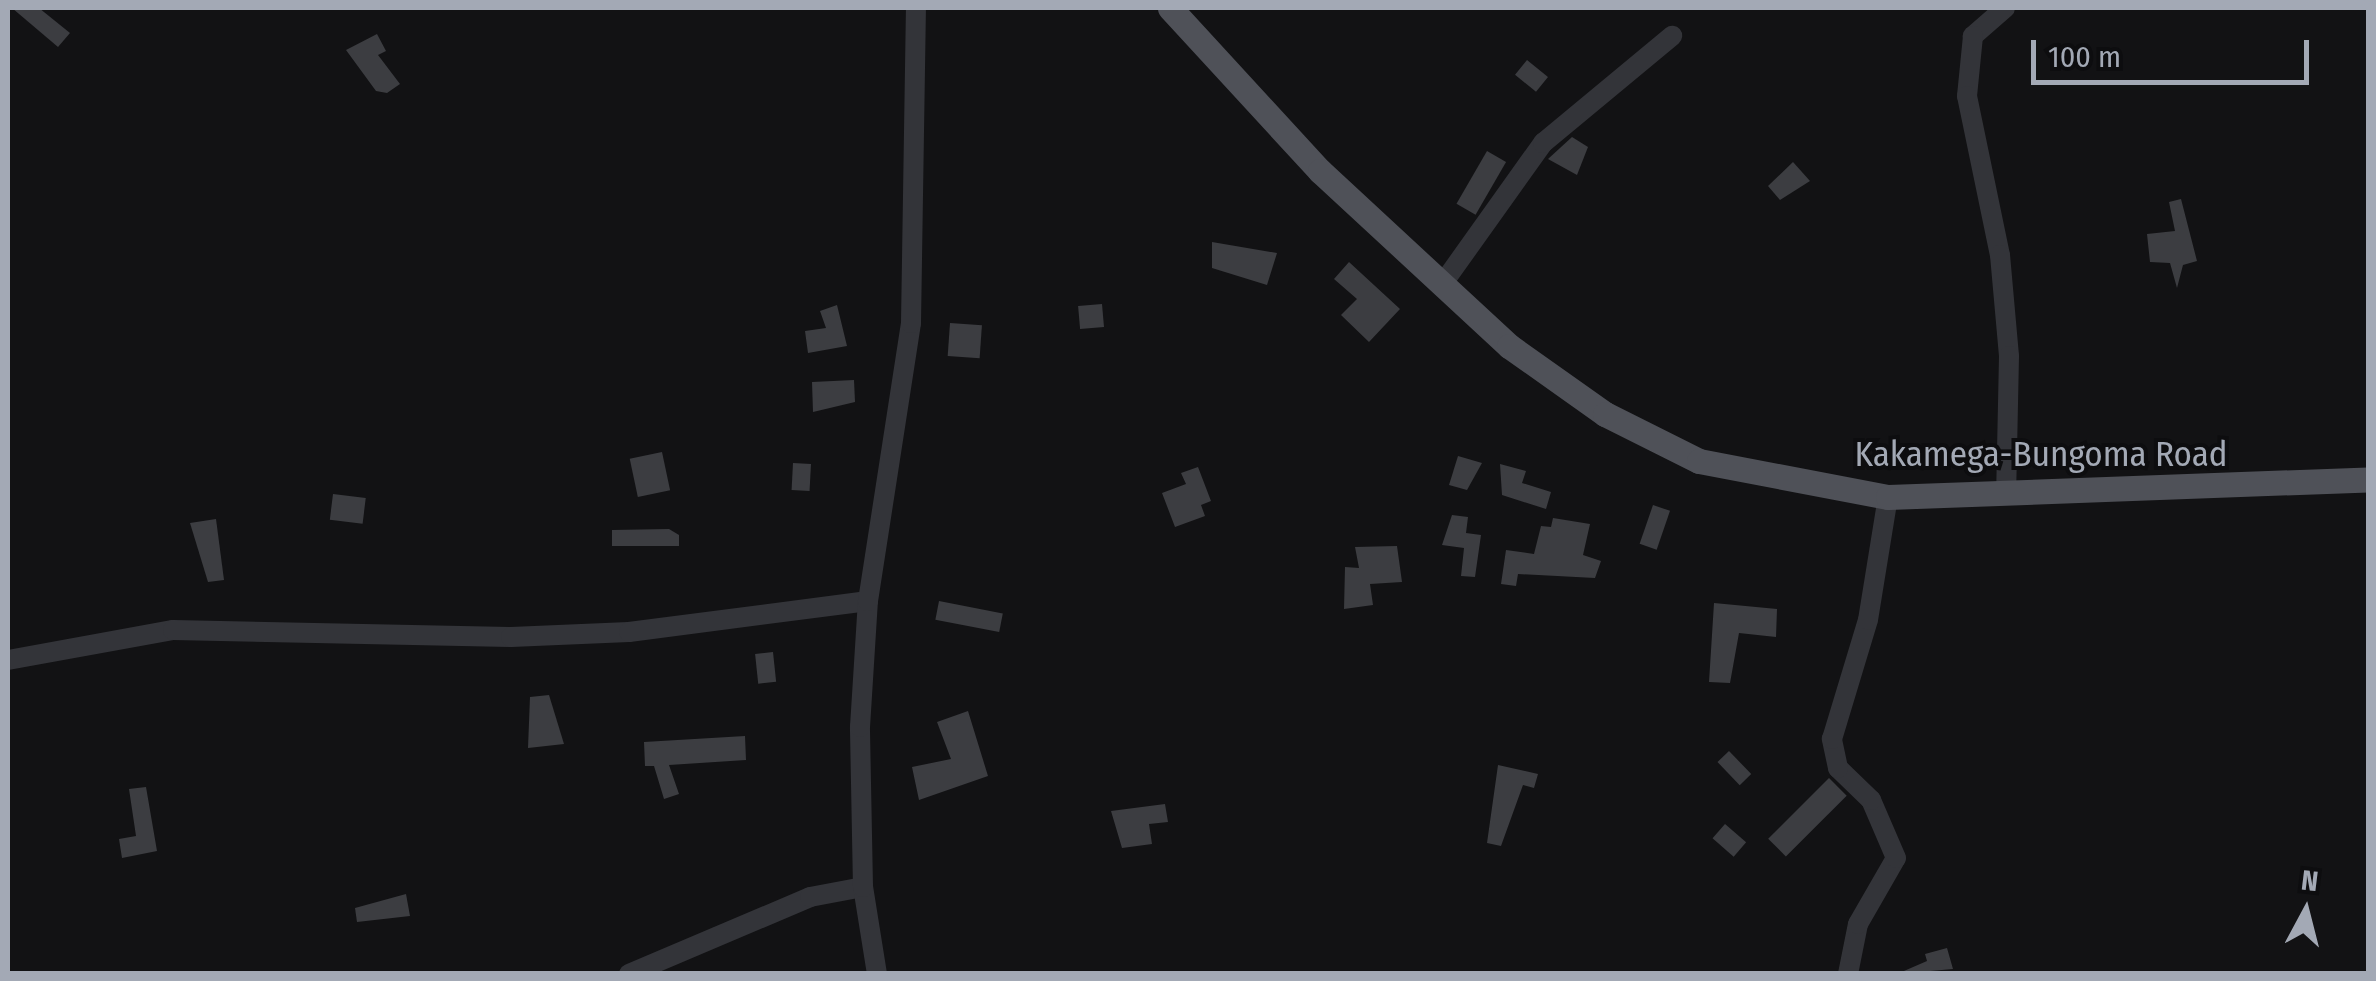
<!DOCTYPE html>
<html>
<head>
<meta charset="utf-8">
<style>
  body { margin:0 }
  #map { position:relative; width:2376px; height:981px; overflow:hidden; background:#121214; font-family:"Fira Sans Condensed",sans-serif }
  div>[style] { position:absolute }
  .building>* { inset:0; background:#3c3d41; transform-origin:0 0 }
  .minor>* { height:20px; margin:-10px; padding:0 10px; transform-origin:10px; border-radius:10px; background:#333439 }
  .major>* { height:25px; margin:-12.5px; padding:0 12.5px; transform-origin:12.5px; border-radius:12.5px; background:#4f5158 }
  span { translate:-50% -50%; white-space:nowrap; text-align:center; line-height:1.15; -webkit-text-stroke:8px #0d0d0f; paint-order:stroke }
  .street-label { font-size:35px; color:#a3a9b5 }
  .frame { position:absolute; inset:0; border:10px solid #a3a9b5; pointer-events:none }
  .north { position:absolute; left:2256px; top:861px; width:100px; height:100px; -webkit-text-stroke:8px #0d0d0f; paint-order:stroke; rotate:7deg; font-size:28px; font-weight:700; line-height:40px; text-align:center; color:#a3a9b5 }
  .north::after { content:''; display:block; margin:auto; width:35px; height:45px; background:#a3a9b5; clip-path:polygon(50% 0,100% 100%,50% 72%,0 100%) }
  .scale { position:absolute; left:2031px; top:40px; width:278px; height:45px; box-sizing:border-box; border:5px solid #a3a9b5; border-top:0; padding-left:12px; font-size:30px; line-height:35px; white-space:nowrap; color:#a3a9b5; -webkit-text-stroke:8px #0d0d0f; paint-order:stroke }
</style>
</head>
<body>
<div id="map">
  <div class="building">
    <div style="clip-path:polygon(12px 8px,39px 8px,70px 33px,58px 47px)"></div>
    <div style="clip-path:polygon(377px 34px,386px 51px,378px 55px,400px 84px,387px 93px,376px 91px,346px 50px)"></div>
    <div style="left:1527px;top:60px;width:27px;height:19px;rotate:39deg"></div>
    <div style="clip-path:polygon(1572px 137px,1588px 147px,1577px 175px,1548px 159px)"></div>
    <div style="left:1487px;top:151px;width:22px;height:61px;rotate:30deg"></div>
    <div style="clip-path:polygon(1793px 162px,1810px 181px,1780px 200px,1768px 186px)"></div>
    <div style="clip-path:polygon(2181px 199px,2197px 261px,2183px 265px,2177px 288px,2170px 263px,2150px 262px,2147px 234px,2175px 231px,2169px 202px)"></div>
    <div style="clip-path:polygon(1212px 242px,1277px 253px,1267px 285px,1212px 268px)"></div>
    <div style="clip-path:polygon(1349px 262px,1400px 309px,1369px 342px,1341px 315px,1357px 299px,1334px 279px)"></div>
    <div style="left:1102px;top:304px;width:23px;height:24px;rotate:85deg"></div>
    <div style="clip-path:polygon(837px 305px,847px 346px,808px 353px,805px 331px,826px 328px,820px 311px)"></div>
    <div style="left:950px;top:323px;width:32px;height:33px;rotate:4deg"></div>
    <div style="clip-path:polygon(854px 380px,855px 402px,813px 412px,812px 382px)"></div>
    <div style="left:662px;top:452px;width:39px;height:33px;rotate:78deg"></div>
    <div style="clip-path:polygon(1458px 456px,1482px 463px,1467px 490px,1449px 485px)"></div>
    <div style="left:793px;top:463px;width:18px;height:27px;rotate:3deg"></div>
    <div style="clip-path:polygon(1500px 464px,1526px 471px,1522px 483px,1551px 492px,1546px 509px,1502px 495px)"></div>
    <div style="clip-path:polygon(1198px 467px,1211px 501px,1201px 505px,1205px 516px,1175px 527px,1162px 493px,1186px 484px,1181px 473px)"></div>
    <div style="left:333px;top:494px;width:33px;height:26px;rotate:7deg"></div>
    <div style="left:1653px;top:505px;width:18px;height:41px;rotate:19deg"></div>
    <div style="clip-path:polygon(1452px 515px,1468px 517px,1466px 533px,1481px 535px,1475px 577px,1461px 576px,1464px 548px,1442px 545px)"></div>
    <div style="clip-path:polygon(1553px 518px,1590px 524px,1583px 555px,1601px 561px,1595px 578px,1518px 574px,1516px 586px,1501px 584px,1506px 550px,1534px 554px,1541px 526px,1551px 527px)"></div>
    <div style="clip-path:polygon(216px 519px,224px 580px,208px 582px,190px 523px)"></div>
    <div style="clip-path:polygon(669px 529px,679px 535px,679px 546px,612px 546px,612px 530px)"></div>
    <div style="clip-path:polygon(1397px 546px,1402px 582px,1370px 584px,1373px 605px,1344px 609px,1345px 567px,1359px 568px,1355px 547px)"></div>
    <div style="left:939px;top:601px;width:65px;height:19px;rotate:11deg"></div>
    <div style="clip-path:polygon(1714px 603px,1777px 609px,1776px 637px,1739px 633px,1730px 683px,1709px 682px)"></div>
    <div style="left:773px;top:652px;width:30px;height:18px;rotate:84deg"></div>
    <div style="clip-path:polygon(549px 695px,564px 744px,528px 748px,530px 697px)"></div>
    <div style="clip-path:polygon(968px 711px,988px 776px,919px 800px,912px 767px,951px 759px,937px 722px)"></div>
    <div style="clip-path:polygon(745px 736px,746px 760px,669px 765px,679px 794px,664px 799px,654px 766px,645px 766px,644px 742px)"></div>
    <div style="left:1729px;top:751px;width:32px;height:16px;rotate:46deg"></div>
    <div style="clip-path:polygon(1498px 765px,1538px 774px,1534px 788px,1523px 785px,1501px 846px,1487px 843px)"></div>
    <div style="left:1829px;top:778px;width:25px;height:86px;rotate:45deg"></div>
    <div style="clip-path:polygon(146px 787px,157px 851px,122px 858px,119px 839px,136px 836px,129px 789px)"></div>
    <div style="clip-path:polygon(1165px 804px,1168px 822px,1149px 824px,1152px 844px,1122px 848px,1111px 811px)"></div>
    <div style="left:1725px;top:824px;width:28px;height:19px;rotate:41deg"></div>
    <div style="clip-path:polygon(406px 894px,410px 916px,357px 922px,355px 908px)"></div>
    <div style="clip-path:polygon(1947px 948px,1953px 969px,1897px 974px,1927px 961px,1925px 954px)"></div>
  </div>
  <div class="minor">
    <div style="left:2005px;top:8px;width:43px;rotate:138.8deg"></div>
    <div style="left:1973px;top:36px;width:60px;rotate:95.7deg"></div>
    <div style="left:1967px;top:96px;width:162px;rotate:78.3deg"></div>
    <div style="left:2000px;top:255px;width:101px;rotate:84.9deg"></div>
    <div style="left:2009px;top:356px;width:139px;rotate:91.2deg"></div>
    <div style="left:1441px;top:286px;width:176px;rotate:-54.5deg"></div>
    <div style="left:1543px;top:143px;width:168px;rotate:-39.7deg"></div>
    <div style="left:8px;top:660px;width:168px;rotate:-10.3deg"></div>
    <div style="left:173px;top:630px;width:338px;rotate:1.2deg"></div>
    <div style="left:511px;top:637px;width:118px;rotate:-2.4deg"></div>
    <div style="left:629px;top:632px;width:241px;rotate:-7.4deg"></div>
    <div style="left:629px;top:974px;width:197px;rotate:-23deg"></div>
    <div style="left:810px;top:897px;width:54px;rotate:-10.7deg"></div>
    <div style="left:877px;top:974px;width:88px;rotate:-99.1deg"></div>
    <div style="left:863px;top:887px;width:160px;rotate:-91.1deg"></div>
    <div style="left:860px;top:727px;width:126px;rotate:-86.4deg"></div>
    <div style="left:868px;top:601px;width:281px;rotate:-81.2deg"></div>
    <div style="left:911px;top:323px;width:315px;rotate:-89.1deg"></div>
    <div style="left:1848px;top:974px;width:51px;rotate:-78.7deg"></div>
    <div style="left:1858px;top:924px;width:76px;rotate:-60.1deg"></div>
    <div style="left:1896px;top:858px;width:63px;rotate:-113.3deg"></div>
    <div style="left:1871px;top:800px;width:46px;rotate:-135.9deg"></div>
    <div style="left:1838px;top:768px;width:30px;rotate:-102deg"></div>
    <div style="left:1832px;top:739px;width:124px;rotate:-73.2deg"></div>
    <div style="left:1868px;top:620px;width:125px;rotate:-80.8deg"></div>
  </div>
  <div class="major">
    <div style="left:1170px;top:8px;width:222px;rotate:47.4deg"></div>
    <div style="left:1320px;top:171px;width:258px;rotate:42.8deg"></div>
    <div style="left:1509px;top:346px;width:118px;rotate:35.3deg"></div>
    <div style="left:1605px;top:414px;width:105px;rotate:26.6deg"></div>
    <div style="left:1699px;top:461px;width:192px;rotate:10.8deg"></div>
    <div style="left:1888px;top:497px;width:480px;rotate:-2.1deg"></div>
  </div>
  <div class="street-label">
    <span style="left:2041px;top:454px">Kakamega-Bungoma Road</span>
  </div>
  <div class="frame"></div>
  <div class="north">N</div>
  <div class="scale">100 m</div>
</div>
</body>
</html>
